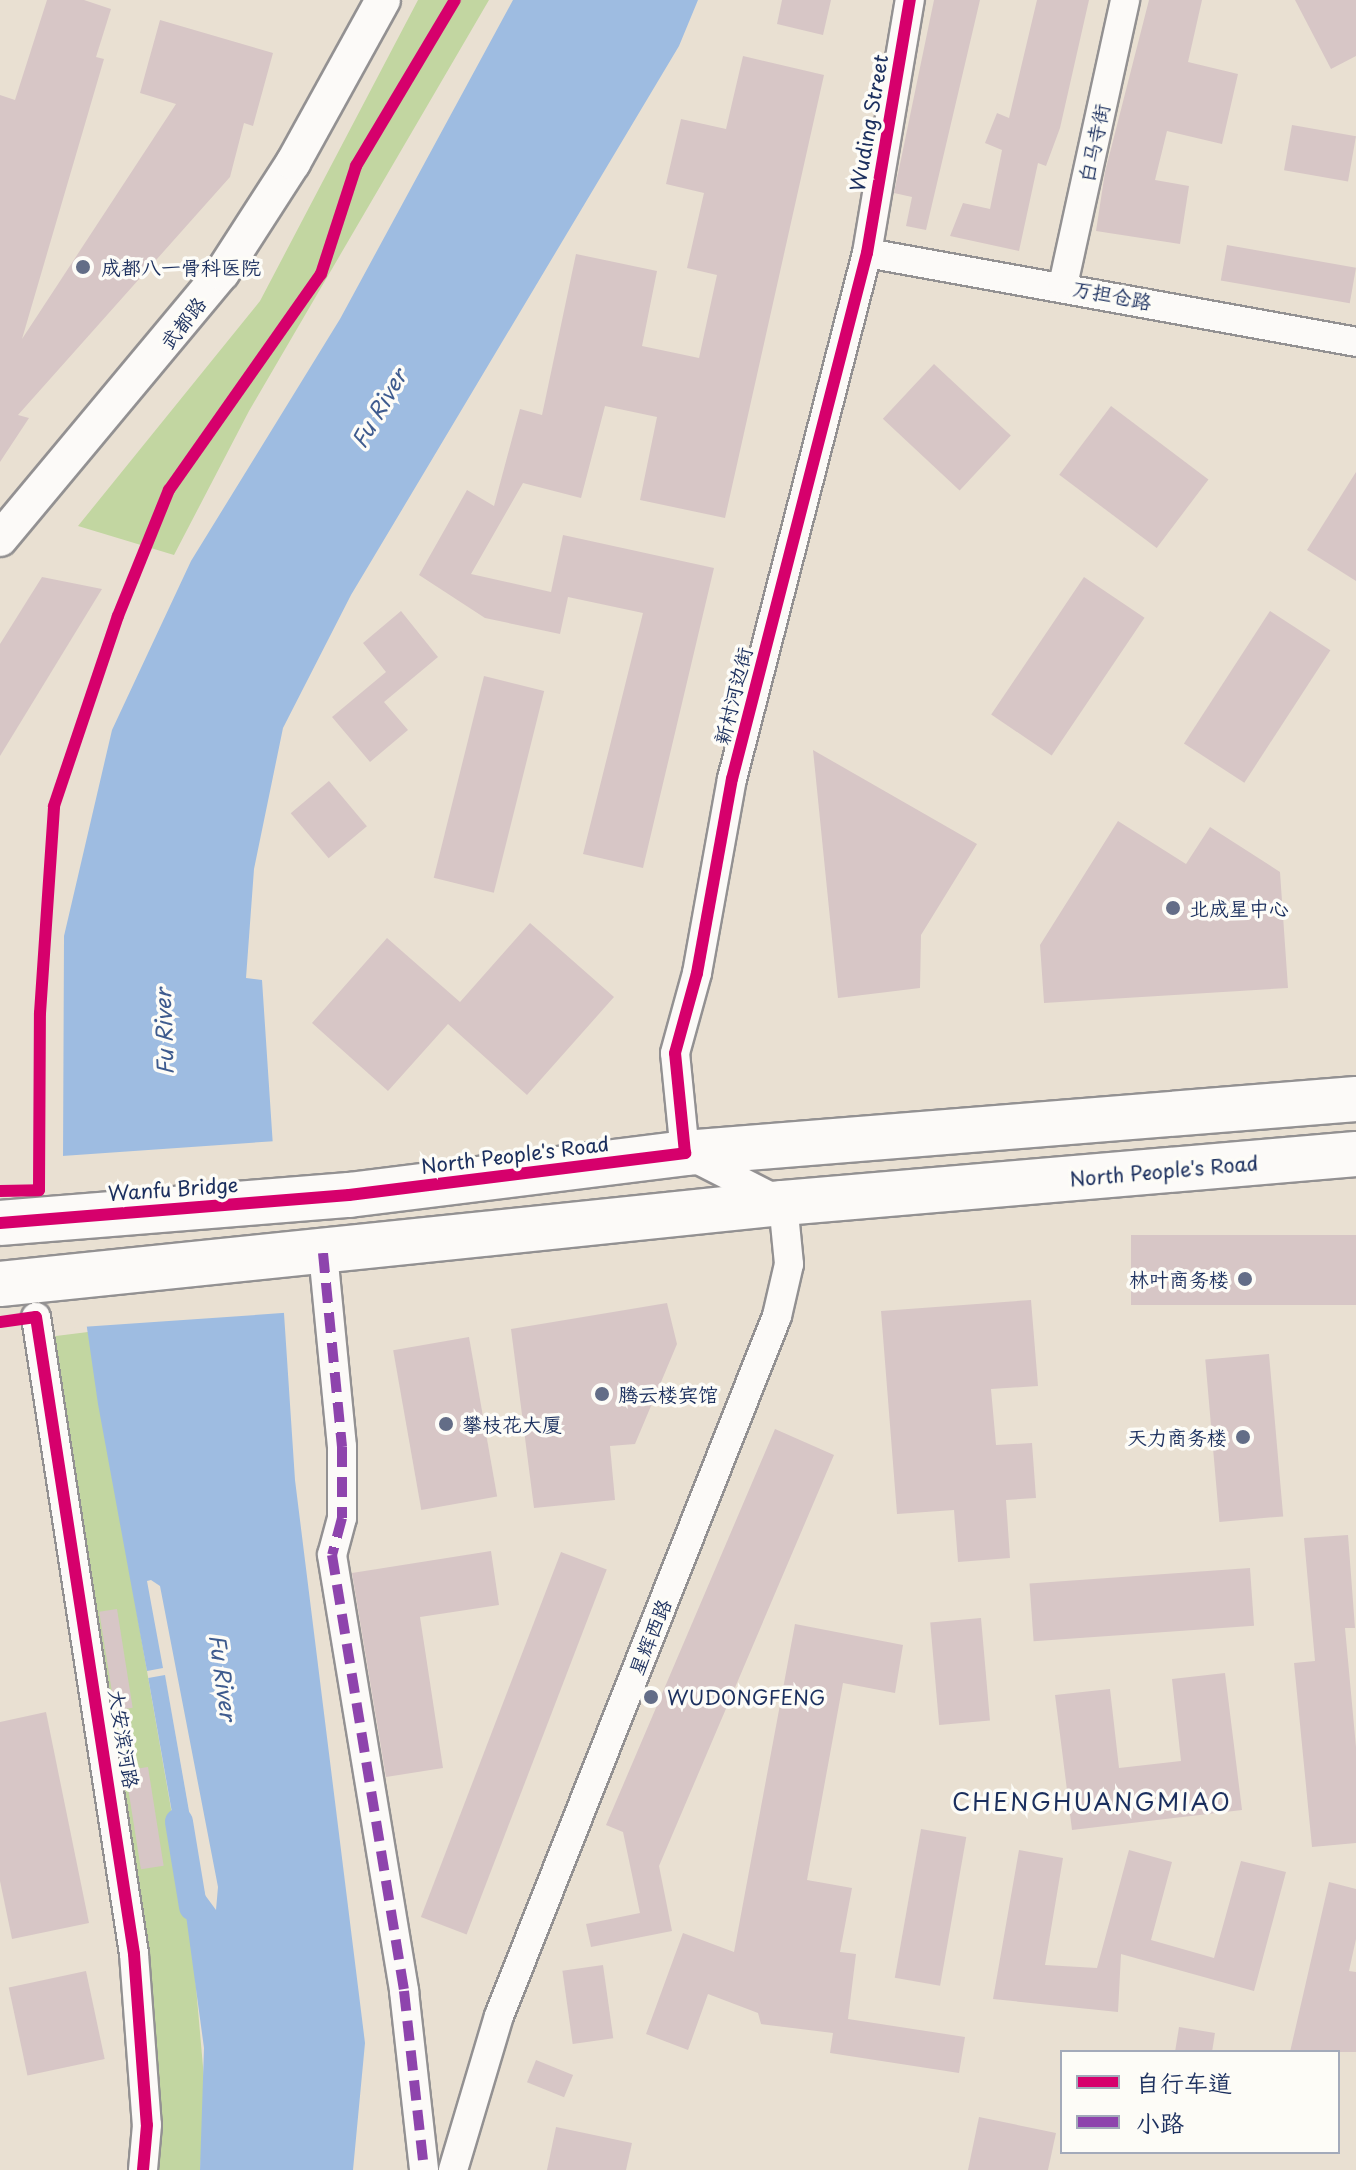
<!DOCTYPE html>
<html>
<head>
<meta charset="utf-8">
<style>
  body { margin:0 }
  #map { position:relative; width:1356px; height:2170px; overflow:hidden; background:#e9e0d2; font-family:"Playpen Sans","LXGW WenKai TC",sans-serif }
  div>[style] { position:absolute }
  .green>* { inset:0; background:#c2d6a1 }
  .water>* { inset:0; background:#9ebce1; transform-origin:0 0 }
  .pier>* { inset:0; background:#e9e0d2; transform-origin:0 0 }
  .canal>* { height:28px; margin:-14px; padding:0 14px; transform-origin:14px; border-radius:14px; background:#9ebce1 }
  .building>* { inset:0; background:#d7c6c6; transform-origin:0 0 }
  .roads { filter:drop-shadow(2px 0 #939192) drop-shadow(-2px 0 #939192) drop-shadow(0 2px #939192) drop-shadow(0 -2px #939192) }
  .minor>* { height:28px; margin:-14px; padding:0 14px; transform-origin:14px; border-radius:14px; background:#fcfaf8 }
  .tertiary>* { height:34px; margin:-17px; padding:0 17px; transform-origin:17px; border-radius:17px; background:#fcfaf8 }
  .primary>* { height:44px; margin:-22px; padding:0 22px; transform-origin:22px; border-radius:22px; background:#fcfaf8 }
  .quiet>* { height:10px; margin-top:-5px; transform-origin:0; background:repeating-linear-gradient(90deg,#8e44ad 0 20px,transparent 0 30px) }
  .cycleway>* { height:12px; margin:-6px; padding:0 6px; transform-origin:6px; border-radius:6px; background:#d6006c }
  .dots>* { width:22px; height:22px; translate:-50% -50%; box-sizing:border-box; border:4px solid #fdfcf7; border-radius:50% }
  span { translate:-50% -50%; white-space:nowrap; text-align:center; line-height:1.15; -webkit-text-stroke:7px #fdfcf7; paint-order:stroke }
  .street-label { font-size:20px; color:#1b2f5e }
  .poi-label { font-size:20px; color:#1b2f5e }
  .left { translate:0 -50%; text-align:left }
  .right { translate:-100% -50%; text-align:right }
  .water-label { font-size:22px; color:#3e5b8e; font-style:italic }
  .quarter-label { font-size:24px; color:#1b2f5e; letter-spacing:2px }
  .legend { position:absolute; left:1060px; top:2050px; width:280px; height:104px; box-sizing:border-box; background:#fdfcf7; border:2px solid #a3aaba; margin:0; padding:10px 14px; list-style:none; font-size:24px; color:#1b2f5e }
  .legend li { display:flex; align-items:center; gap:16px; height:40px }
  .legend b { width:40px; border:2px solid #a3aaba }
</style>
</head>
<body>
<div id="map">
  <div class="green">
    <div style="clip-path:polygon(418px 0,489px 0,249px 411px,174px 555px,78px 526px,260px 301px)"></div>
    <div style="clip-path:polygon(88px 1332px,190px 1918px,206px 2101px,200px 2170px,153px 2170px,48px 1337px)"></div>
  </div>
  <div class="water">
    <div style="clip-path:polygon(513px 0,698px 0,679px 46px,351px 595px,283px 728px,254px 869px,246px 978px,262px 980px,295px 1480px,365px 2043px,353px 2170px,200px 2170px,204px 2048px,180px 1871px,199px 1869px,205px 1895px,216px 1910px,218px 1887px,160px 1586px,151px 1580px,147px 1581px,163px 1668px,147px 1671px,98px 1404px,63px 1162px,64px 936px,112px 730px,191px 561px,340px 319px)"></div>
    <div style="left:165px;top:1675px;width:186px;height:17px;rotate:80deg"></div>
  </div>
  <div class="pier">
    <div style="left:277px;top:1141px;width:172px;height:219px;rotate:86deg"></div>
  </div>
  <div class="canal">
    <div style="left:179px;top:1822px;width:86px;rotate:80.6deg"></div>
  </div>
  <div class="building">
    <div style="clip-path:polygon(47px 0,84px 0,111px 9px,96px 57px,104px 59px,22px 339px,176px 104px,140px 93px,160px 20px,273px 53px,253px 126px,244px 123px,230px 177px,18px 415px,29px 418px,0 462px,0 95px,15px 100px)"></div>
    <div style="clip-path:polygon(782px 0,831px 0,823px 35px,777px 24px)"></div>
    <div style="clip-path:polygon(934px 0,980px 0,926px 230px,906px 226px,912px 197px,894px 193px)"></div>
    <div style="clip-path:polygon(1037px 0,1089px 0,1060px 128px,1046px 166px,1038px 163px,1019px 251px,950px 236px,963px 203px,990px 209px,1002px 150px,985px 143px,997px 113px,1009px 118px)"></div>
    <div style="clip-path:polygon(1149px 0,1202px 0,1188px 62px,1238px 74px,1222px 144px,1167px 131px,1155px 180px,1189px 186px,1180px 244px,1096px 231px,1105px 172px)"></div>
    <div style="clip-path:polygon(1295px 0,1356px 0,1356px 56px,1331px 69px)"></div>
    <div style="clip-path:polygon(743px 56px,824px 75px,725px 518px,640px 500px,657px 417px,605px 406px,581px 498px,523px 483px,471px 574px,551px 592px,563px 535px,714px 568px,643px 868px,583px 854px,643px 613px,568px 597px,560px 634px,485px 618px,419px 575px,467px 490px,494px 506px,520px 409px,542px 415px,576px 254px,657px 271px,642px 346px,699px 358px,717px 275px,687px 268px,704px 193px,666px 184px,681px 119px,726px 129px)"></div>
    <div style="left:1292px;top:125px;width:65px;height:46px;rotate:10deg"></div>
    <div style="left:1227px;top:245px;width:131px;height:36px;rotate:10deg"></div>
    <div style="left:934px;top:364px;width:105px;height:75px;rotate:43deg"></div>
    <div style="left:1111px;top:406px;width:122px;height:86px;rotate:37deg"></div>
    <div style="clip-path:polygon(1356px 472px,1356px 581px,1307px 550px)"></div>
    <div style="clip-path:polygon(42px 577px,102px 589px,0 756px,0 644px)"></div>
    <div style="left:1084px;top:577px;width:73px;height:166px;rotate:34deg"></div>
    <div style="clip-path:polygon(401px 611px,438px 657px,384px 702px,408px 730px,370px 762px,332px 717px,386px 672px,363px 643px)"></div>
    <div style="left:1270px;top:611px;width:72px;height:158px;rotate:33deg"></div>
    <div style="left:484px;top:676px;width:62px;height:208px;rotate:14deg"></div>
    <div style="clip-path:polygon(813px 750px,977px 844px,921px 935px,920px 988px,838px 998px)"></div>
    <div style="left:329px;top:781px;width:59px;height:50px;rotate:50deg"></div>
    <div style="clip-path:polygon(1118px 821px,1186px 864px,1210px 827px,1280px 872px,1288px 988px,1044px 1003px,1040px 945px)"></div>
    <div style="clip-path:polygon(530px 923px,614px 997px,527px 1095px,448px 1024px,388px 1091px,312px 1023px,387px 938px,460px 1002px)"></div>
    <div style="left:1356px;top:1235px;width:70px;height:225px;rotate:90deg"></div>
    <div style="clip-path:polygon(1031px 1300px,1038px 1386px,991px 1389px,996px 1445px,1032px 1443px,1036px 1498px,1006px 1500px,1010px 1558px,958px 1562px,954px 1510px,897px 1514px,881px 1311px)"></div>
    <div style="clip-path:polygon(667px 1303px,677px 1344px,635px 1444px,610px 1446px,615px 1500px,534px 1508px,511px 1329px)"></div>
    <div style="left:469px;top:1337px;width:162px;height:77px;rotate:80deg"></div>
    <div style="left:1269px;top:1354px;width:163px;height:64px;rotate:85deg"></div>
    <div style="clip-path:polygon(775px 1429px,834px 1455px,659px 1866px,672px 1931px,591px 1947px,586px 1924px,640px 1913px,623px 1832px,606px 1825px)"></div>
    <div style="clip-path:polygon(1348px 1535px,1355px 1628px,1345px 1628px,1356px 1747px,1356px 1843px,1312px 1847px,1294px 1663px,1315px 1661px,1304px 1538px)"></div>
    <div style="clip-path:polygon(491px 1551px,499px 1605px,420px 1617px,443px 1768px,386px 1777px,352px 1573px)"></div>
    <div style="left:561px;top:1552px;width:49px;height:391px;rotate:21deg"></div>
    <div style="left:1250px;top:1568px;width:58px;height:221px;rotate:86deg"></div>
    <div style="left:117px;top:1609px;width:100px;height:18px;rotate:81deg"></div>
    <div style="left:981px;top:1618px;width:103px;height:51px;rotate:85deg"></div>
    <div style="clip-path:polygon(795px 1624px,903px 1645px,895px 1693px,843px 1683px,807px 1880px,852px 1888px,840px 1952px,856px 1954px,848px 2019px,965px 2037px,959px 2073px,830px 2053px,833px 2033px,761px 2024px,758px 2013px,708px 1994px,688px 2050px,646px 2034px,683px 1933px,734px 1952px)"></div>
    <div style="clip-path:polygon(1225px 1673px,1242px 1810px,1072px 1830px,1055px 1695px,1110px 1689px,1119px 1768px,1181px 1761px,1172px 1679px)"></div>
    <div style="clip-path:polygon(46px 1712px,89px 1923px,12px 1939px,0 1881px,0 1722px)"></div>
    <div style="left:148px;top:1767px;width:100px;height:23px;rotate:81deg"></div>
    <div style="left:921px;top:1829px;width:46px;height:151px;rotate:10deg"></div>
    <div style="clip-path:polygon(1019px 1850px,1063px 1858px,1045px 1965px,1097px 1968px,1129px 1850px,1172px 1862px,1151px 1940px,1214px 1958px,1241px 1861px,1286px 1872px,1254px 1991px,1121px 1954px,1118px 2012px,993px 1999px)"></div>
    <div style="clip-path:polygon(1329px 1882px,1356px 1889px,1356px 1939px,1349px 1971px,1356px 1972px,1356px 2052px,1290px 2052px)"></div>
    <div style="left:603px;top:1965px;width:74px;height:41px;rotate:82deg"></div>
    <div style="left:86px;top:1971px;width:90px;height:79px;rotate:78deg"></div>
    <div style="clip-path:polygon(1179px 2027px,1215px 2033px,1212px 2052px,1175px 2052px)"></div>
    <div style="left:536px;top:2060px;width:40px;height:24px;rotate:22deg"></div>
    <div style="clip-path:polygon(979px 2117px,1056px 2133px,1048px 2170px,968px 2170px)"></div>
    <div style="clip-path:polygon(556px 2127px,632px 2143px,626px 2170px,547px 2170px)"></div>
  </div>
  <div class="roads">
    <div class="minor">
      <div style="left:867px;top:253px;width:497px;rotate:10.3deg"></div>
      <div style="left:1063px;top:285px;width:292px;rotate:-77.7deg"></div>
      <div style="left:323px;top:1253px;width:195px;rotate:84.4deg"></div>
      <div style="left:342px;top:1447px;width:71px;rotate:90deg"></div>
      <div style="left:342px;top:1518px;width:38px;rotate:105deg"></div>
      <div style="left:332px;top:1555px;width:442px;rotate:80.6deg"></div>
      <div style="left:404px;top:1991px;width:180px;rotate:83.6deg"></div>
      <div style="left:36px;top:1317px;width:644px;rotate:81.25deg"></div>
      <div style="left:134px;top:1954px;width:171px;rotate:85.7deg"></div>
      <div style="left:147px;top:2125px;width:45px;rotate:95.1deg"></div>
      <div style="left:453px;top:2170px;width:161px;rotate:-73.4deg"></div>
      <div style="left:499px;top:2016px;width:753px;rotate:-68.34deg"></div>
      <div style="left:777px;top:1316px;width:53px;rotate:-77deg"></div>
      <div style="left:789px;top:1264px;width:61px;rotate:-95.6deg"></div>
      <div style="left:783px;top:1203px;width:110px;rotate:-153deg"></div>
      <div style="left:685px;top:1153px;width:100px;rotate:-95.7deg"></div>
      <div style="left:675px;top:1053px;width:83px;rotate:-74.6deg"></div>
      <div style="left:697px;top:973px;width:197px;rotate:-79.8deg"></div>
      <div style="left:732px;top:779px;width:543px;rotate:-75.61deg"></div>
      <div style="left:867px;top:253px;width:257px;rotate:-80.4deg"></div>
    </div>
    <div class="tertiary">
      <div style="left:0;top:539px;width:346px;rotate:-50.2deg"></div>
      <div style="left:222px;top:273px;width:131px;rotate:-57.2deg"></div>
      <div style="left:293px;top:163px;width:186px;rotate:-61.1deg"></div>
    </div>
    <div class="primary">
      <div style="left:0;top:1223px;width:350px;rotate:-4.6deg"></div>
      <div style="left:349px;top:1195px;width:339px;rotate:-7.1deg"></div>
      <div style="left:685px;top:1153px;width:673px;rotate:-4.6deg"></div>
      <div style="left:0;top:1284px;width:787px;rotate:-5.91deg"></div>
      <div style="left:783px;top:1203px;width:575px;rotate:-4.89deg"></div>
    </div>
  </div>
  <div class="quiet">
    <div style="left:323px;top:1253px;width:195px;rotate:84.4deg"></div>
    <div style="left:342px;top:1447px;width:71px;rotate:90deg"></div>
    <div style="left:342px;top:1518px;width:38px;rotate:105deg"></div>
    <div style="left:332px;top:1555px;width:442px;rotate:80.6deg"></div>
    <div style="left:404px;top:1991px;width:180px;rotate:83.6deg"></div>
  </div>
  <div class="cycleway">
    <div style="left:0;top:1191px;width:39px;rotate:-1deg"></div>
    <div style="left:39px;top:1190px;width:177px;rotate:-89.7deg"></div>
    <div style="left:40px;top:1013px;width:207px;rotate:-86.1deg"></div>
    <div style="left:54px;top:806px;width:200px;rotate:-71.4deg"></div>
    <div style="left:118px;top:616px;width:136px;rotate:-68deg"></div>
    <div style="left:169px;top:490px;width:264px;rotate:-54.9deg"></div>
    <div style="left:321px;top:274px;width:114px;rotate:-72deg"></div>
    <div style="left:356px;top:166px;width:193px;rotate:-59.2deg"></div>
    <div style="left:0;top:1223px;width:350px;rotate:-4.6deg"></div>
    <div style="left:349px;top:1195px;width:339px;rotate:-7.1deg"></div>
    <div style="left:685px;top:1153px;width:100px;rotate:-95.7deg"></div>
    <div style="left:675px;top:1053px;width:83px;rotate:-74.6deg"></div>
    <div style="left:697px;top:973px;width:197px;rotate:-79.8deg"></div>
    <div style="left:732px;top:779px;width:543px;rotate:-75.61deg"></div>
    <div style="left:867px;top:253px;width:257px;rotate:-80.4deg"></div>
    <div style="left:0;top:1322px;width:36px;rotate:-8deg"></div>
    <div style="left:36px;top:1317px;width:644px;rotate:81.25deg"></div>
    <div style="left:134px;top:1954px;width:171px;rotate:85.7deg"></div>
    <div style="left:147px;top:2125px;width:45px;rotate:95.1deg"></div>
  </div>
  <div class="dots">
    <div style="left:83px;top:267px;background:#636d87"></div>
    <div style="left:1173px;top:908px;background:#636d87"></div>
    <div style="left:1245px;top:1279px;background:#636d87"></div>
    <div style="left:602px;top:1394px;background:#636d87"></div>
    <div style="left:446px;top:1424px;background:#636d87"></div>
    <div style="left:1243px;top:1437px;background:#636d87"></div>
    <div style="left:651px;top:1697px;background:#636d87"></div>
  </div>
  <div class="street-label">
    <span style="left:869px;top:123px;rotate:-80deg">Wuding Street</span>
    <span style="left:1094px;top:143px;rotate:-78deg">白马寺街</span>
    <span style="left:1112px;top:295px;rotate:11deg">万担仓路</span>
    <span style="left:183px;top:323px;rotate:-52deg">武都路</span>
    <span style="left:733px;top:696px;rotate:-76deg">新村河边街</span>
    <span style="left:515px;top:1155px;rotate:-7deg">North People's Road</span>
    <span style="left:1164px;top:1171px;rotate:-5deg">North People's Road</span>
    <span style="left:173px;top:1189px;rotate:-4deg">Wanfu Bridge</span>
    <span style="left:650px;top:1637px;rotate:-68deg">星辉西路</span>
    <span style="left:124px;top:1739px;rotate:81deg">大安滨河路</span>
  </div>
  <div class="poi-label">
    <span class="left" style="left:101px;top:267px">成都八一骨科医院</span>
    <span class="left" style="left:1189px;top:908px">北成星中心</span>
    <span class="right" style="left:1229px;top:1279px">林叶商务楼</span>
    <span class="left" style="left:618px;top:1394px">腾云楼宾馆</span>
    <span class="left" style="left:462px;top:1424px">攀枝花大厦</span>
    <span class="right" style="left:1227px;top:1437px">天力商务楼</span>
    <span class="left" style="left:667px;top:1697px">WUDONGFENG</span>
  </div>
  <div class="water-label">
    <span style="left:378px;top:408px;rotate:-60deg">Fu River</span>
    <span style="left:163px;top:1032px;rotate:-92deg">Fu River</span>
    <span style="left:224px;top:1677px;rotate:82deg">Fu River</span>
  </div>
  <div class="quarter-label">
    <span style="left:1092px;top:1802px">CHENGHUANGMIAO</span>
  </div>
  <ul class="legend">
  <li><b style="height:10px;background:#d6006c"></b>自行车道</li>
  <li><b style="height:10px;background:#8e44ad"></b>小路</li>
  </ul>
</div>
</body>
</html>
